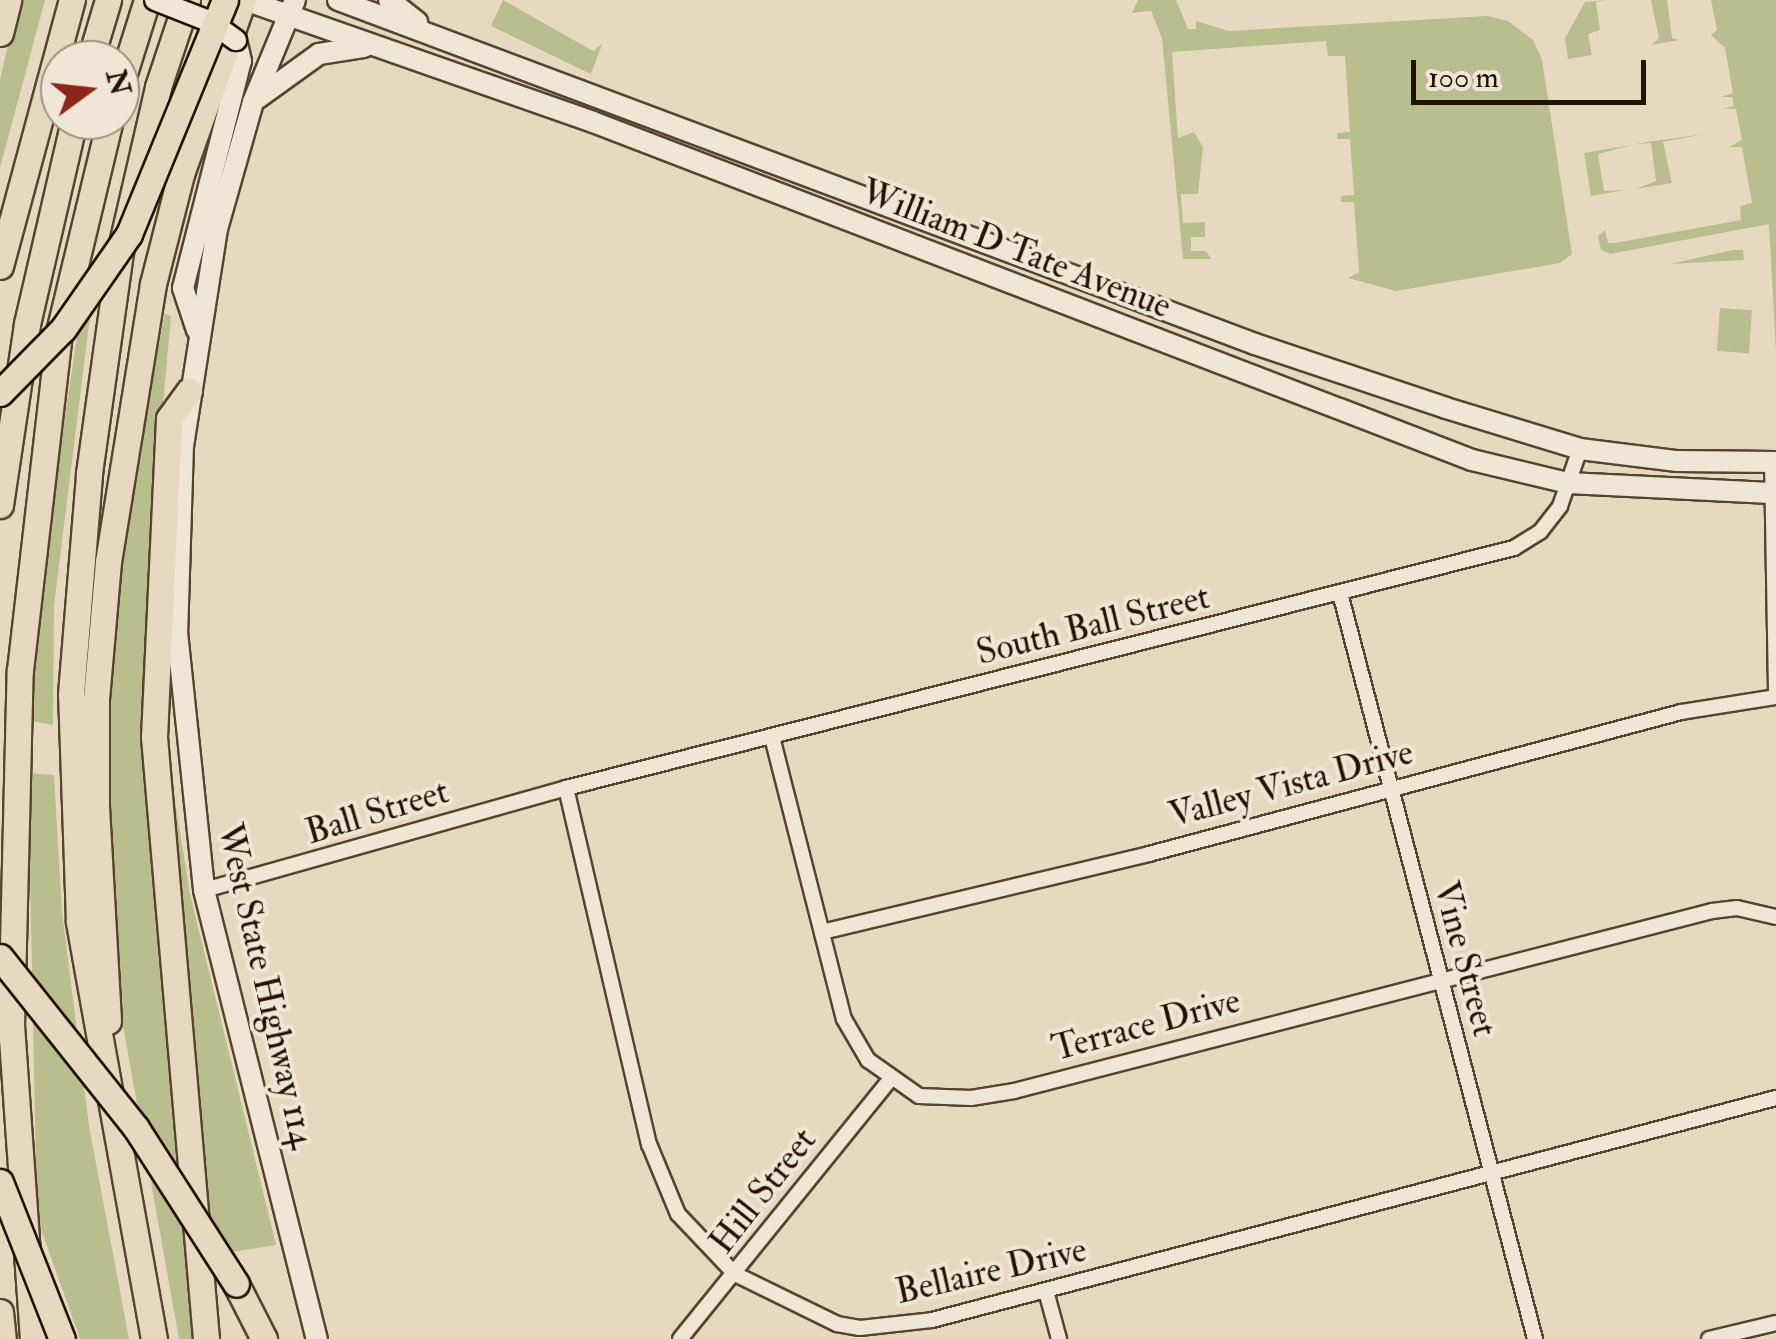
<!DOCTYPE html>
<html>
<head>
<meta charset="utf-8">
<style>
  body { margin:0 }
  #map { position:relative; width:1776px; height:1339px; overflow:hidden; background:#e7d9bf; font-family:"IM FELL Double Pica",serif }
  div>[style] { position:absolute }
  .green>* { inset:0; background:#b9be8f; transform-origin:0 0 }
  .roads { filter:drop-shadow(2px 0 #554430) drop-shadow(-2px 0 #554430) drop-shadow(0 2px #554430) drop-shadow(0 -2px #554430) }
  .street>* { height:14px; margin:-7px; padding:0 7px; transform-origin:7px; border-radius:7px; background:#efe6d5 }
  .secondary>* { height:20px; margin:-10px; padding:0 10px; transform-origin:10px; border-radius:10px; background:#efe6d5 }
  .highway>* { height:25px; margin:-12.5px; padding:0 12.5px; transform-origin:12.5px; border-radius:12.5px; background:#e7d9bf }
  .bridges { filter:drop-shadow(2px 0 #241200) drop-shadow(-2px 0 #241200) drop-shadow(0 2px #241200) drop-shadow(0 -2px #241200) }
  .secondary-bridge>* { height:20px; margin:-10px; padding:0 10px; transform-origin:10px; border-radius:10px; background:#efe6d5 }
  .highway-bridge>* { height:25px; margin:-12.5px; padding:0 12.5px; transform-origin:12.5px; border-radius:12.5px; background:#e7d9bf }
  span { translate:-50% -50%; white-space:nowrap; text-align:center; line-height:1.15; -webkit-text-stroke:8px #efe6d5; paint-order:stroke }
  .street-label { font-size:35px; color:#241200 }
  .north { position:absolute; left:40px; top:40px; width:100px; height:100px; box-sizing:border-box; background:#efe6d5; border:2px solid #9e9180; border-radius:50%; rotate:75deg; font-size:28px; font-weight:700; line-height:40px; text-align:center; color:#241200 }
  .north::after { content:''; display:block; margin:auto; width:35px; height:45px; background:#8f2418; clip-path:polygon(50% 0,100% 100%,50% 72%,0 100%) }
  .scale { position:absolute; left:1411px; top:60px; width:235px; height:45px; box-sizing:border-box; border:5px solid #241200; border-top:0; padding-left:12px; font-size:30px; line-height:35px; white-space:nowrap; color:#241200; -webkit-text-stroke:8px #efe6d5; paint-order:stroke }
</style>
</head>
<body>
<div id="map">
  <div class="green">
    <div style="clip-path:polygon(18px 0,45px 0,0 168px,0 80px)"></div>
    <div style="clip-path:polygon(503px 0,593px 51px,602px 44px,591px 74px,491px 26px)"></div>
    <div style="clip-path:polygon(1138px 0,1176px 0,1188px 29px,1196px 29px,1196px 21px,1229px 31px,1487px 16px,1508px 21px,1533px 40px,1542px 60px,1572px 254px,1560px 263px,1396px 291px,1348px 278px,1359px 272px,1354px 202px,1341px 202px,1341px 196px,1354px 195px,1350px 139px,1337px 139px,1337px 133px,1350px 132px,1345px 56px,1328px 56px,1326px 41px,1172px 52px,1178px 138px,1194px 132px,1203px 147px,1198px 194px,1181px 194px,1183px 223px,1205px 222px,1205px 237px,1191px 237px,1191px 251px,1206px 251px,1211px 259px,1183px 259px,1162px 38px,1151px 11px,1132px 13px)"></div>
    <div style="clip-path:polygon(1608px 0,1596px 2px,1600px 30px,1588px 34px,1592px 55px,1568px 59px,1565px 38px,1585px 2px)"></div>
    <div style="clip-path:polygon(1651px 0,1667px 0,1672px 38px,1679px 40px,1652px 45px,1659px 38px)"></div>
    <div style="clip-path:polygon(1711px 0,1776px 0,1776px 353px,1769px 224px,1610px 254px,1601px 250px,1598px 236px,1605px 230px,1608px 243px,1615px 243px,1741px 220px,1740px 206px,1752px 203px,1742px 147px,1729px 147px,1742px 140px,1736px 109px,1723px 109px,1734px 106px,1732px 97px,1721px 97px,1733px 93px,1725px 48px,1711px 35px,1717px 30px)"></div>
    <div style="clip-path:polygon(1704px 134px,1663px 142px,1672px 183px,1636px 189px,1656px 181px,1651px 143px,1634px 144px)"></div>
    <div style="clip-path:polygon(1632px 145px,1598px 154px,1604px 191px,1625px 190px,1591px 196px,1584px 153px)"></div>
    <div style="clip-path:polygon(1733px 250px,1743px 250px,1744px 260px,1670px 264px)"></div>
    <div style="left:1720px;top:308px;width:32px;height:43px;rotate:4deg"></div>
    <div style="clip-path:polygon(165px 314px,171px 316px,149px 559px,145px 714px,153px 885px,196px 1339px,179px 1339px,122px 1020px,110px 904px,106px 732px,122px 530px)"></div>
    <div style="clip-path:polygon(90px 317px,54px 606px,53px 725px,31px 721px,41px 577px,78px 330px)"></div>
    <div style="clip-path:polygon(170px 769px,190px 894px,276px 1245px,206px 1256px,164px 771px)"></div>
    <div style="clip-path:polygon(28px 773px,54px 775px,62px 912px,89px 1126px,129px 1339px,80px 1339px,37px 1218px)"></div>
  </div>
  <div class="roads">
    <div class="street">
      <div style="left:1772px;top:462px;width:235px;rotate:89deg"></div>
      <div style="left:1340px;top:593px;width:771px;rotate:75.35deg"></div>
      <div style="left:772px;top:737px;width:291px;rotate:75.7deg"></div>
      <div style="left:844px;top:1019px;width:48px;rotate:59.7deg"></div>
      <div style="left:868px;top:1060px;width:62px;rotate:35.2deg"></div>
      <div style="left:919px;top:1096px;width:52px;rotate:2.2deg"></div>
      <div style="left:971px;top:1098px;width:44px;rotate:-9.2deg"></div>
      <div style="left:1014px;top:1091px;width:721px;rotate:-14.46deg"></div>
      <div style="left:1712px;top:911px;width:25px;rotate:-7deg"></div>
      <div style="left:1737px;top:908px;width:40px;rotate:13deg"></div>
      <div style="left:566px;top:788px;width:366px;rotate:76.9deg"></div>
      <div style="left:649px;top:1144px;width:76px;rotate:67.5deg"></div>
      <div style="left:678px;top:1214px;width:83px;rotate:46.5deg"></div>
      <div style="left:735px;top:1274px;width:114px;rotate:26.1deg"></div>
      <div style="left:837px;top:1324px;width:23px;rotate:10deg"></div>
      <div style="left:860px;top:1328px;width:72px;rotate:-6.3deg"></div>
      <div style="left:932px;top:1320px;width:873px;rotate:-14.74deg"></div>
      <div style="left:204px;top:890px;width:376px;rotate:-15.7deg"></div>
      <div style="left:566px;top:788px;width:978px;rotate:-14.21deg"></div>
      <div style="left:1514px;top:548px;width:31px;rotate:-32deg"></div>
      <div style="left:1540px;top:532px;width:33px;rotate:-52deg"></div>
      <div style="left:1560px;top:506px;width:60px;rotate:-70.7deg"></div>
      <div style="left:822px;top:932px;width:336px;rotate:-13.4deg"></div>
      <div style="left:1149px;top:854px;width:551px;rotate:-14.94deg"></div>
      <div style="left:1681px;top:712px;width:96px;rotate:-9deg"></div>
      <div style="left:1046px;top:1291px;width:50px;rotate:74.8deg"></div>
      <div style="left:680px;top:1339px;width:333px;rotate:-51deg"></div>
      <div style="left:1709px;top:1339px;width:69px;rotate:-13.4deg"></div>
    </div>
    <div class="secondary">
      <div style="left:245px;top:0;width:369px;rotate:19.3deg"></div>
      <div style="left:593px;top:122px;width:942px;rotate:21.03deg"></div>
      <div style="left:1472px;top:460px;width:99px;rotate:13.5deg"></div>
      <div style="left:1568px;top:483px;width:208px;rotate:2.8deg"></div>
      <div style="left:295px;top:0;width:110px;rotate:112.4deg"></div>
      <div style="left:253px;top:102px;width:132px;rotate:105.8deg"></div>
      <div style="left:217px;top:229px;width:219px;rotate:98.9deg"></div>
      <div style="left:183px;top:445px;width:187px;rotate:91.8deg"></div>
      <div style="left:177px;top:632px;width:259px;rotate:84deg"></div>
      <div style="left:204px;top:890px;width:463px;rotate:75.9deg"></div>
      <div style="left:338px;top:0;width:979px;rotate:20.56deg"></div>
      <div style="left:1255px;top:344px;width:201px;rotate:18.5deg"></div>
      <div style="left:1446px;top:408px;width:140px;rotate:17deg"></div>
      <div style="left:1580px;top:449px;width:98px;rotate:7.1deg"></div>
      <div style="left:1677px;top:461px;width:99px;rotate:0.6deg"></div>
      <div style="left:389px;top:0;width:36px;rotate:38deg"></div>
      <div style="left:258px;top:98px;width:75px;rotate:-35.8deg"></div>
      <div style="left:319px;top:54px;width:46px;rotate:-8.8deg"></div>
      <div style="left:197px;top:330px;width:44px;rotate:-108.4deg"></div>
      <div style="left:183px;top:288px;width:234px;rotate:-75.7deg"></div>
      <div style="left:241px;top:61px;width:22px;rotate:-103deg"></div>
    </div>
    <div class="highway">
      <div style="left:0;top:33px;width:34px;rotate:-76deg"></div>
      <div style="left:90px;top:60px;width:63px;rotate:-73.3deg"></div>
      <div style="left:120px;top:86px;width:90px;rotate:-72.6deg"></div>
      <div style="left:0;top:266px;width:276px;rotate:-74.9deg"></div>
      <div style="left:189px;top:391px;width:34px;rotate:126deg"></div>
      <div style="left:169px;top:419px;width:318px;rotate:92.7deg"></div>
      <div style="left:154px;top:737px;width:604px;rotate:85.06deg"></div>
      <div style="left:0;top:505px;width:183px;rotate:-81.5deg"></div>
      <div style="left:27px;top:324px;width:209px;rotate:-77deg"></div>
      <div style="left:108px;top:1021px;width:218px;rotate:-93.2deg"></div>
      <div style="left:96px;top:803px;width:104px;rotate:-90deg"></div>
      <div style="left:96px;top:699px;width:138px;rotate:-85deg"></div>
      <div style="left:108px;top:562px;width:282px;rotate:-80.8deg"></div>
      <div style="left:153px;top:284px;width:114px;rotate:-75.7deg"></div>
      <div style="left:181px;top:174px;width:185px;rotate:-70.4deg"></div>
      <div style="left:236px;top:1284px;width:62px;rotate:63deg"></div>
      <div style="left:0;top:1312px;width:27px;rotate:84deg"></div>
      <div style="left:33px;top:1339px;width:314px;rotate:-94deg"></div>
      <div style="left:11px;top:1026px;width:356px;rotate:-88.6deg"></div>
      <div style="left:20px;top:670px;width:340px;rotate:-83.4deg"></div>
      <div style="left:59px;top:332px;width:218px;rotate:-76.5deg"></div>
      <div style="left:154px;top:1339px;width:425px;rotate:-100.2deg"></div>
      <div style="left:79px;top:921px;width:227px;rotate:-92deg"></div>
      <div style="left:71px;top:694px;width:222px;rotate:-85.3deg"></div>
      <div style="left:89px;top:473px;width:223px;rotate:-82deg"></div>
      <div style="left:120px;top:252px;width:169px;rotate:-77deg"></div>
      <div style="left:158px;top:87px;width:92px;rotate:-71.6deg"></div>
    </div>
  </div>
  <div class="bridges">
    <div class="secondary-bridge">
      <div style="left:155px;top:0;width:60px;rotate:21.4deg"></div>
      <div style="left:211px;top:22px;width:31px;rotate:36deg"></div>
    </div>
    <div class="highway-bridge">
      <div style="left:0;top:393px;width:90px;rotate:-45.5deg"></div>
      <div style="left:63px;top:329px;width:116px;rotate:-55.2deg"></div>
      <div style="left:129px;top:234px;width:253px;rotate:-67.7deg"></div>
      <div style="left:0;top:957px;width:218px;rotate:51.5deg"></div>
      <div style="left:136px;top:1128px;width:185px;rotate:57.3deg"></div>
      <div style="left:0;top:1182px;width:169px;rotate:68.5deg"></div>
    </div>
  </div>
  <div class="street-label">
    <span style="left:1016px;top:249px;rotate:21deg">William D Tate Avenue</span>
    <span style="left:1093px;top:625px;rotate:-14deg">South Ball Street</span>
    <span style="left:1291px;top:784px;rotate:-15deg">Valley Vista Drive</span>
    <span style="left:377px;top:812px;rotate:-17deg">Ball Street</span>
    <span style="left:1465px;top:959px;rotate:75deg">Vine Street</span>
    <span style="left:266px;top:986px;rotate:77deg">West State Highway 114</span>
    <span style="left:1146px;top:1025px;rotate:-15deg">Terrace Drive</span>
    <span style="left:763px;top:1191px;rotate:-52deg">Hill Street</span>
    <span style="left:991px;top:1271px;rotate:-13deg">Bellaire Drive</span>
  </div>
  <div class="north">N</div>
  <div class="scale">100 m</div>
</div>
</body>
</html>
